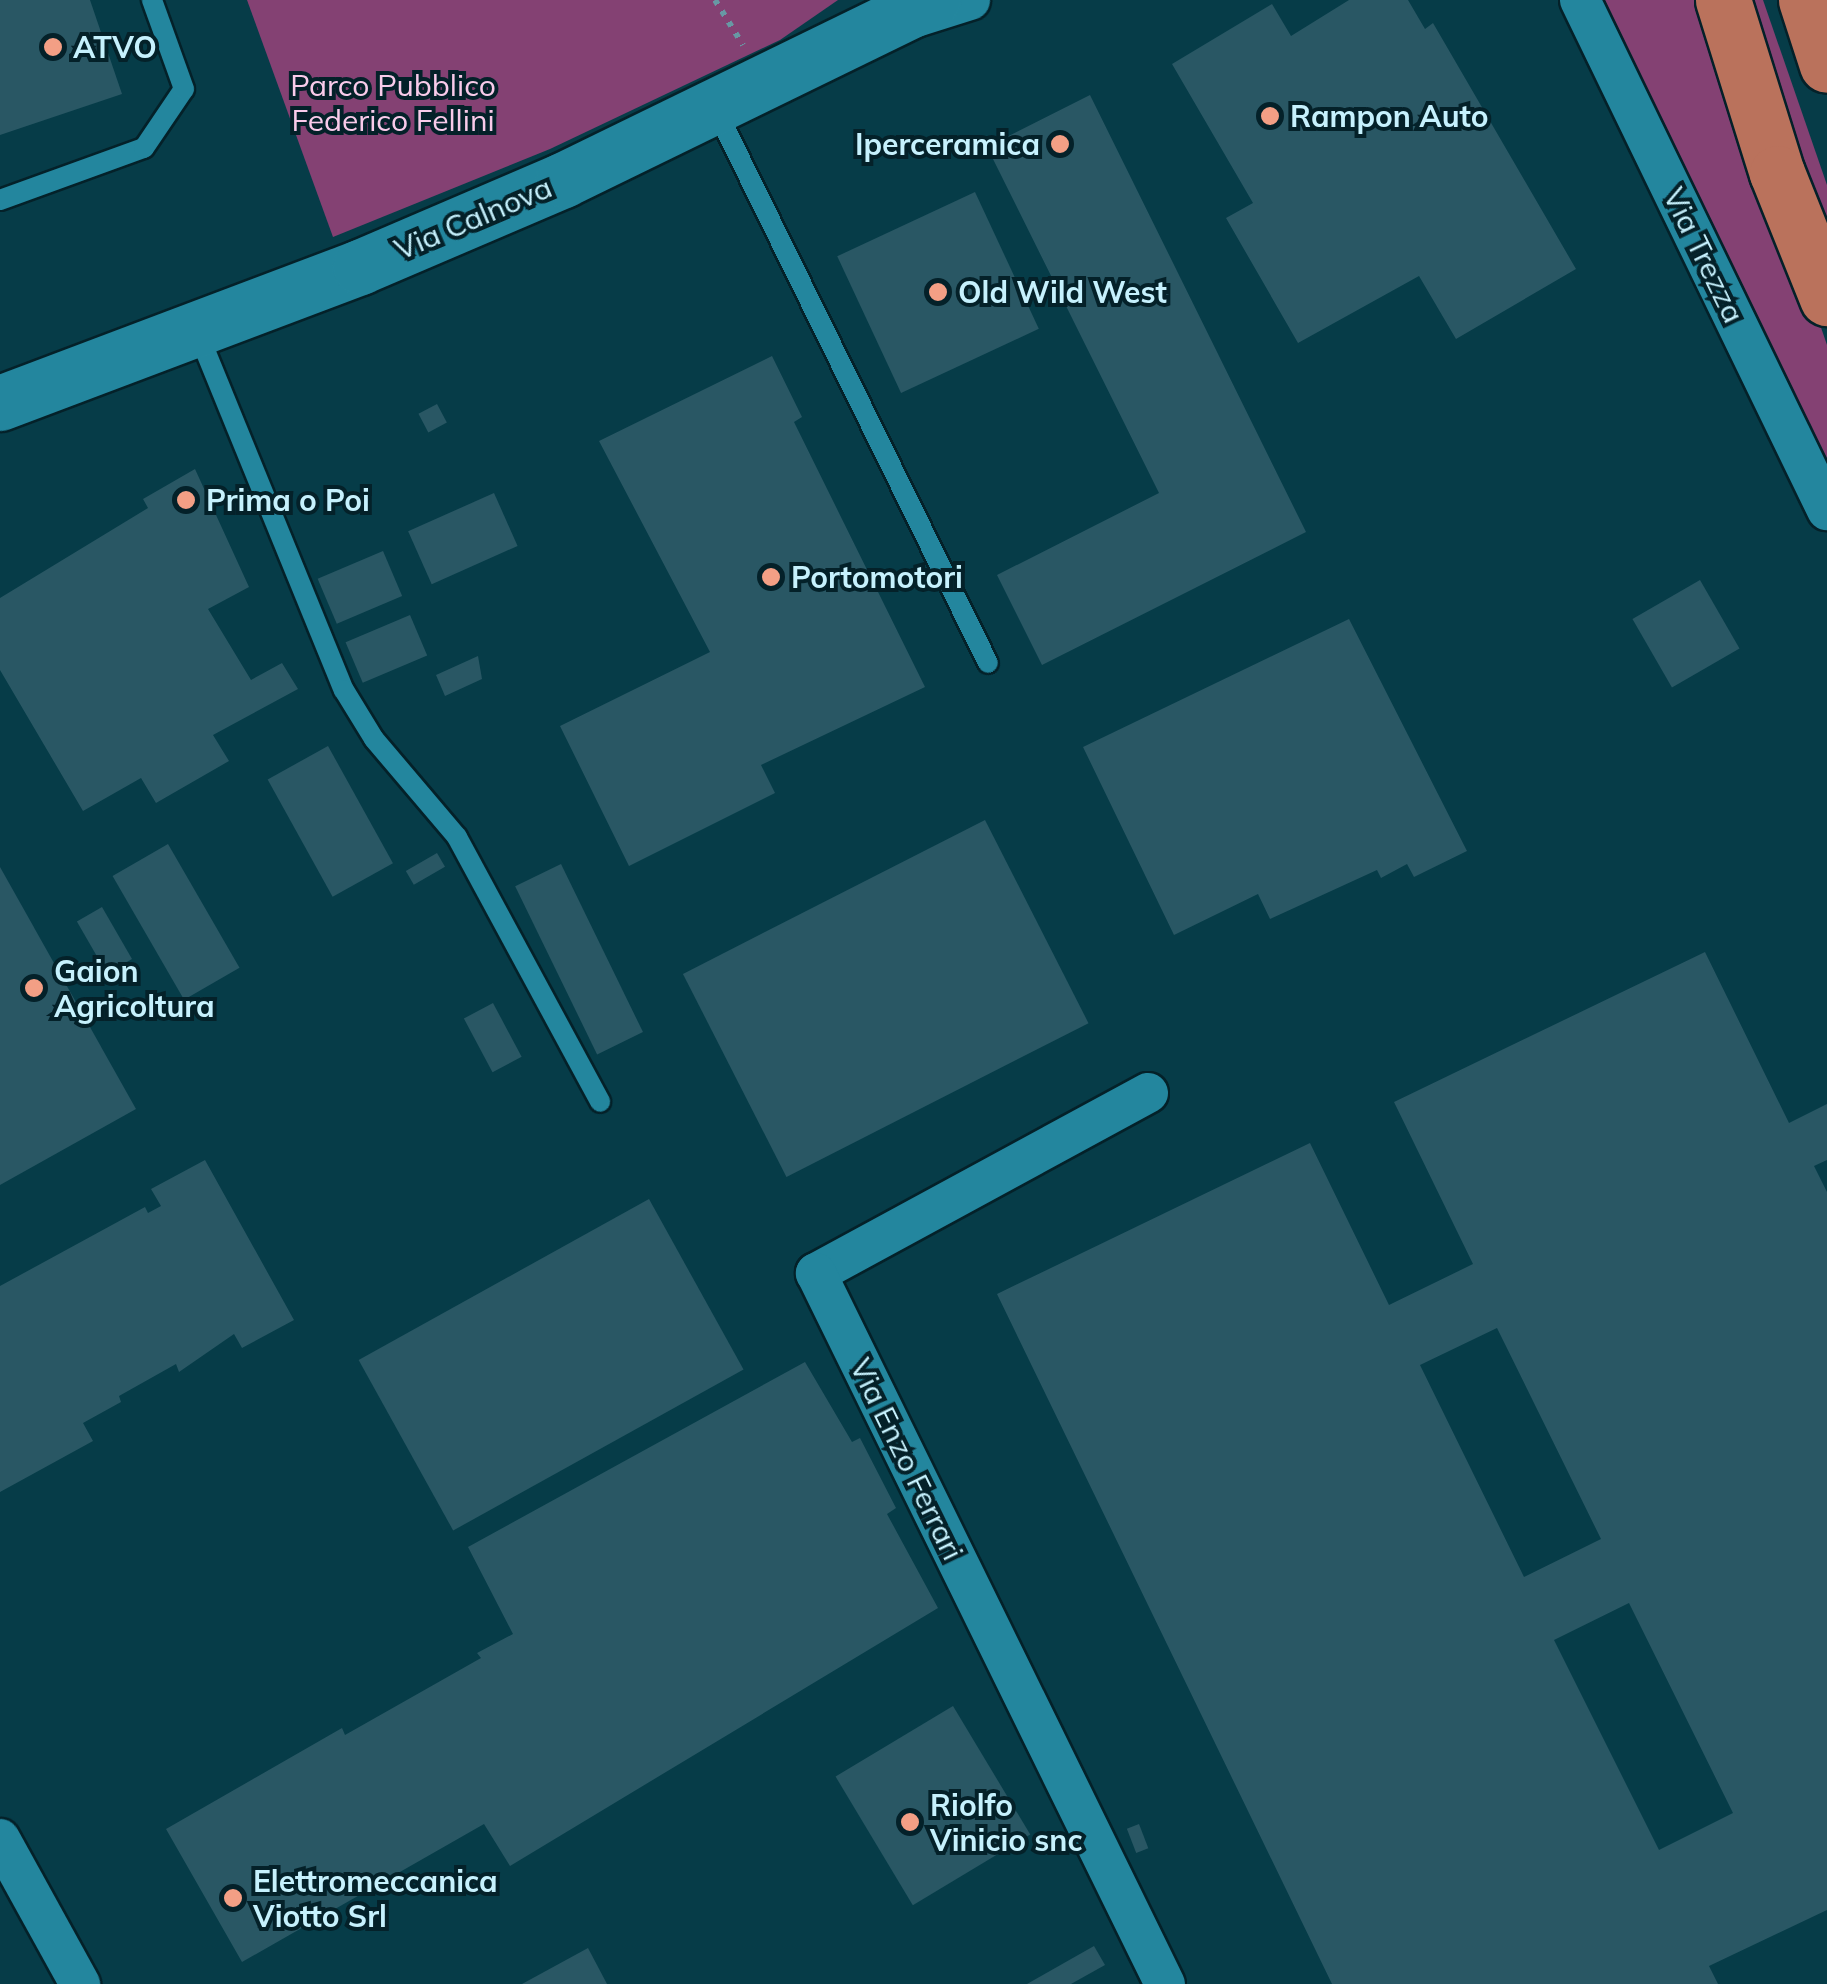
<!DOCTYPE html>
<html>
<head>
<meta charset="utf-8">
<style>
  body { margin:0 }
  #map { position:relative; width:1827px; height:1984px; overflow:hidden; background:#063c48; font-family:Mulish,sans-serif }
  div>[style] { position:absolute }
  .green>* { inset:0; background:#844173 }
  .building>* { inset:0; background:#295764; transform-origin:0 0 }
  .path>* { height:6px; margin-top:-3px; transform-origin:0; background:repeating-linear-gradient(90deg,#6898a4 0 5px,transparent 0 13px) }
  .roads { filter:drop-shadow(2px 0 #042129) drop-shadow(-2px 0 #042129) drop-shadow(0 2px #042129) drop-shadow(0 -2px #042129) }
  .lane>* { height:20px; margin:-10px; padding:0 10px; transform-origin:10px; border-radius:10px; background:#23869e }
  .street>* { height:40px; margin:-20px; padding:0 20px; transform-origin:20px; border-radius:20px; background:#23869e }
  .secondary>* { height:55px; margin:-27.5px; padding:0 27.5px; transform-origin:27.5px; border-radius:27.5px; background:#23869e }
  .highway>* { height:55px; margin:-27.5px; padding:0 27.5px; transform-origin:27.5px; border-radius:27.5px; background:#ba725c }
  .dots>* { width:28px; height:28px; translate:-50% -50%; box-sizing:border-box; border:5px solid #042129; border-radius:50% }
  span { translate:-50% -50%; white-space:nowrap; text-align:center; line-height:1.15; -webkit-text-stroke:8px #042129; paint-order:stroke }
  .poi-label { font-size:30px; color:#c6f1fd; font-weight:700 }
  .left { translate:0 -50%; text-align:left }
  .right { translate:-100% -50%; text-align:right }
  .park-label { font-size:30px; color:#f9cbea }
  .street-label { font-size:30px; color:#c6f1fd }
</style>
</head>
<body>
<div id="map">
  <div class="green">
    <div style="clip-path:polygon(247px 0,838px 0,780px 40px,550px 149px,333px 237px)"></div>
    <div style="clip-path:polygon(1595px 0,1709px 0,1827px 345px,1827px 484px)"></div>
    <div style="clip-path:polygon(1737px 0,1763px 0,1827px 185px,1827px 249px)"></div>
  </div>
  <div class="building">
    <div style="clip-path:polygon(0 0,90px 0,122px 94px,0 135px)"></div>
    <div style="clip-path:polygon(1349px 0,1408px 0,1425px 29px,1433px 23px,1576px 269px,1456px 339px,1419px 276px,1298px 343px,1226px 218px,1253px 203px,1172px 64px,1272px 4px,1291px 36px)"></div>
    <div style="clip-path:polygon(1090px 95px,1306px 532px,1042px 665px,997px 575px,1159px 493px,987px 147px)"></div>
    <div style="left:975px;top:192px;width:151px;height:152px;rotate:65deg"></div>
    <div style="clip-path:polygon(772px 356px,802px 417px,794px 422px,925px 687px,761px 765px,775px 793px,629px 866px,560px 726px,710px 652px,599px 441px)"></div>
    <div style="left:437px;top:404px;width:21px;height:21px;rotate:62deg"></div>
    <div style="clip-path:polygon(195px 469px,249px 587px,208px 609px,251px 680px,282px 663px,298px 689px,213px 735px,229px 761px,156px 803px,141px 778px,83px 811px,0 670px,0 598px,148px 508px,143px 499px)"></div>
    <div style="left:494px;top:493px;width:58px;height:94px;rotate:66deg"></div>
    <div style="left:383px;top:551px;width:49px;height:71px;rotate:67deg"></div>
    <div style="left:1700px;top:580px;width:79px;height:78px;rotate:60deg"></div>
    <div style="left:410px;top:615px;width:44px;height:70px;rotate:67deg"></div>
    <div style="clip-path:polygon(1349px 619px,1467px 851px,1414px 877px,1407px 864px,1381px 878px,1377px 870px,1270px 919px,1258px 894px,1174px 935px,1083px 747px)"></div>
    <div style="clip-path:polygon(478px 656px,482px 679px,445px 696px,436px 675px)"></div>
    <div style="left:328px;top:746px;width:134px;height:69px;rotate:61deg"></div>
    <div style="left:985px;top:820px;width:228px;height:339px;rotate:63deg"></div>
    <div style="left:168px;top:844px;width:143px;height:64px;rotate:60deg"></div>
    <div style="left:437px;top:853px;width:16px;height:36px;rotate:60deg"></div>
    <div style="left:561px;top:864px;width:187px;height:51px;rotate:64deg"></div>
    <div style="clip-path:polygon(0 867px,136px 1109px,0 1185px)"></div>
    <div style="left:102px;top:907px;width:60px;height:29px;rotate:60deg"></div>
    <div style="clip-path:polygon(evenodd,1705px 952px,1789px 1123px,1827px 1104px,1827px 1160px,1814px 1166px,1827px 1192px,1827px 1910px,1709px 1966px,1718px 1984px,1332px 1984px,997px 1294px,1310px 1143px,1389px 1305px,1473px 1264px,1394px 1102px,1705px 952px,1497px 1328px,1601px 1539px,1524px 1577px,1420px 1365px,1497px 1328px,1705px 952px,1629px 1603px,1733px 1813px,1659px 1850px,1554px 1640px,1629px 1603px)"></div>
    <div style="left:493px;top:1003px;width:61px;height:33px;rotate:62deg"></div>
    <div style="clip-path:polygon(205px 1160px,294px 1320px,242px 1348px,234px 1334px,179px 1372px,176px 1364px,119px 1396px,121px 1402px,83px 1423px,93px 1441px,0 1492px,0 1286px,145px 1207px,148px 1213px,161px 1206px,151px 1189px)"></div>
    <div style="left:649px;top:1199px;width:195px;height:332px;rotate:61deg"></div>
    <div style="clip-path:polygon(805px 1362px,852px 1442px,860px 1438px,896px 1508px,887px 1514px,938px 1608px,510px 1866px,484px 1824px,242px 1962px,166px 1829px,342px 1728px,345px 1735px,481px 1658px,477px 1653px,513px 1634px,468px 1547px)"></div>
    <div style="left:953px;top:1706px;width:150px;height:137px;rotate:59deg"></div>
    <div style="left:1139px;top:1824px;width:26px;height:13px;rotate:69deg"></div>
    <div style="clip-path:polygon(1094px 1946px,1105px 1965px,1071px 1984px,1027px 1984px)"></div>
    <div style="clip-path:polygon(588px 1948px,607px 1984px,522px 1984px)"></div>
  </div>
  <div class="path">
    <div style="left:715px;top:0;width:53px;rotate:58.1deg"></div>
  </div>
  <div class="roads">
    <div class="lane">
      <div style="left:716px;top:110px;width:616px;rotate:63.81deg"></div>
      <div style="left:0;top:200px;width:153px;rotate:-19.9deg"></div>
      <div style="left:144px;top:148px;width:71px;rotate:-55.9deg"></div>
      <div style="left:184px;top:89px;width:95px;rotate:-109.8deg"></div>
      <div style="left:198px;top:333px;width:386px;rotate:67.8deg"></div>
      <div style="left:344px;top:690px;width:57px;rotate:58.5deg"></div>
      <div style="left:374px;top:739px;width:128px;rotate:49.7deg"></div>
      <div style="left:457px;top:837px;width:301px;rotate:61.6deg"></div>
    </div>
    <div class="street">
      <div style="left:1580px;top:0;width:567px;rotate:64.16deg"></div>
      <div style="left:910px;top:19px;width:63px;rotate:-17.6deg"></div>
      <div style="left:1148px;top:1093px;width:378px;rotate:151.5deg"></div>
      <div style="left:816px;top:1273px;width:792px;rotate:63.86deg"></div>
      <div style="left:0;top:1839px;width:166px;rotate:61.1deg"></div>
    </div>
    <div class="secondary">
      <div style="left:0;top:403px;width:385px;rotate:-20.7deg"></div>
      <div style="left:360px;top:267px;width:221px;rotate:-23.2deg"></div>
      <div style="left:563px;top:180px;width:411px;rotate:-26deg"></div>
    </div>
    <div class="highway">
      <div style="left:1723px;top:0;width:181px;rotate:72.7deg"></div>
      <div style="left:1777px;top:173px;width:135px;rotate:68.2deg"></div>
      <div style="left:1806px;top:0;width:68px;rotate:72.1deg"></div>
    </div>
  </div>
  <div class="dots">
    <div style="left:53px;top:47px;background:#f39f85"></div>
    <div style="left:1270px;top:116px;background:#f39f85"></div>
    <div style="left:1060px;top:144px;background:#f39f85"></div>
    <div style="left:938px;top:292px;background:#f39f85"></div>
    <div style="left:186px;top:500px;background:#f39f85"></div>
    <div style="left:771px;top:577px;background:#f39f85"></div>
    <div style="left:34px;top:988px;background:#f39f85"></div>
    <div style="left:910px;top:1822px;background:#f39f85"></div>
    <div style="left:233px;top:1898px;background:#f39f85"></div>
  </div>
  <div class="poi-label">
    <span class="left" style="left:73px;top:47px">ATVO</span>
    <span class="left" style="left:1290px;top:116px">Rampon Auto</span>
    <span class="right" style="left:1040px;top:144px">Iperceramica</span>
    <span class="left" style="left:958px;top:292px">Old Wild West</span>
    <span class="left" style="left:206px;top:500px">Prima o Poi</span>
    <span class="left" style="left:791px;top:577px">Portomotori</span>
    <span class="left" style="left:54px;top:988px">Gaion<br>Agricoltura</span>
    <span class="left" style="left:930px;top:1822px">Riolfo<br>Vinicio snc</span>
    <span class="left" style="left:253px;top:1898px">Elettromeccanica<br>Viotto Srl</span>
  </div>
  <div class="park-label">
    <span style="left:393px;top:102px">Parco Pubblico<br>Federico Fellini</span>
  </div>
  <div class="street-label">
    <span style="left:473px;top:218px;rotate:-23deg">Via Calnova</span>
    <span style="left:1704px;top:255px;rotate:64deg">Via Trezza</span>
    <span style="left:907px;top:1459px;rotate:64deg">Via Enzo Ferrari</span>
  </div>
</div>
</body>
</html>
